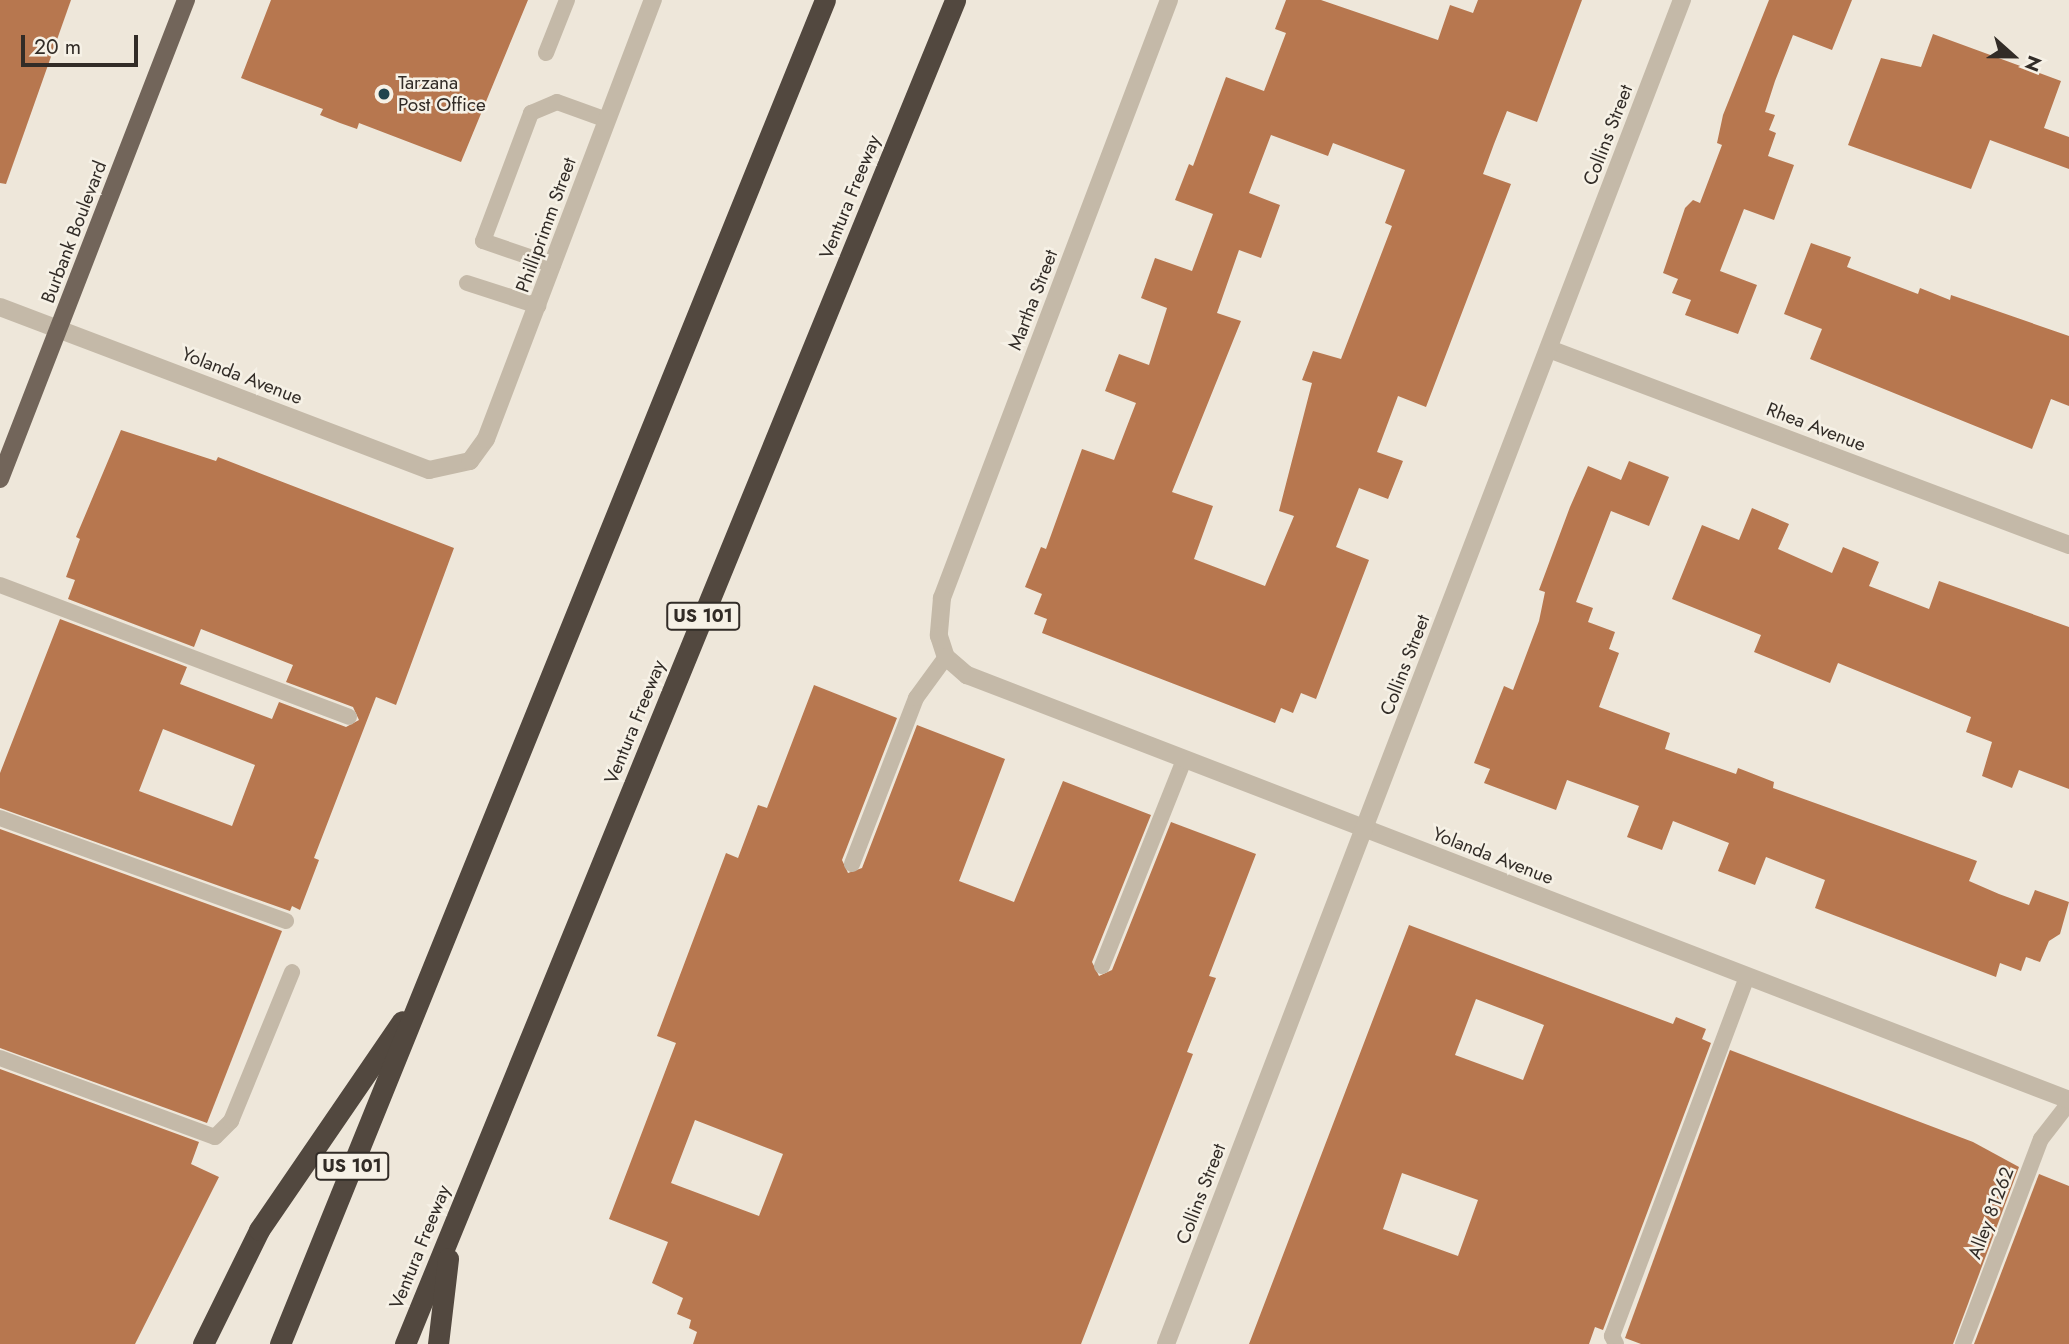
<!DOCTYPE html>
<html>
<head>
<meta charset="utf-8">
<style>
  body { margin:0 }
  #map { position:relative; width:2069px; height:1344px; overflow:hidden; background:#eee7da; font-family:Jost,sans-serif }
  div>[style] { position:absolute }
  .building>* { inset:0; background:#b7774f }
  .lane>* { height:16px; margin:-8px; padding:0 8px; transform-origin:8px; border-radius:8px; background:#c4b9a8 }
  .street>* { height:18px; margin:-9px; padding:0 9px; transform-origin:9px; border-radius:9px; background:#c4b9a8 }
  .primary>* { height:18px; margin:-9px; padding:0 9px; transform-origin:9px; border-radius:9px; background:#72655a }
  .highway>* { height:21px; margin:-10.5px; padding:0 10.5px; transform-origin:10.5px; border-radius:10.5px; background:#52483f }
  .dots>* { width:19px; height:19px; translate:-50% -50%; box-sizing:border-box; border:4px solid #f6f1e6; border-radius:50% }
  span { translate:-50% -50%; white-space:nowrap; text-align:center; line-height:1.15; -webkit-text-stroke:5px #f6f1e6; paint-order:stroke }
  .shield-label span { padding:2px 5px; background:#f6f1e6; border:2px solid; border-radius:5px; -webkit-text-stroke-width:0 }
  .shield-label { font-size:18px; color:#322c27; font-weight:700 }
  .poi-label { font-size:19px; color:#322c27 }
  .left { translate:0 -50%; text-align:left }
  .street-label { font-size:19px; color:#322c27 }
  .north { position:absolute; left:1978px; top:21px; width:70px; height:70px; -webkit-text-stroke:5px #f6f1e6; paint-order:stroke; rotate:111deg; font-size:19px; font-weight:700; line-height:28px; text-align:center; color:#322c27 }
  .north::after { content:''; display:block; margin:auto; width:24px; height:32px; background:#322c27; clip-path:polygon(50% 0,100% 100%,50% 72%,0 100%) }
  .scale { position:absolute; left:21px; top:35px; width:117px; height:32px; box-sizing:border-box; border:4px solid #322c27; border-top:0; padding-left:9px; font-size:21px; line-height:24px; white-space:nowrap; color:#322c27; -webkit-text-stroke:5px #f6f1e6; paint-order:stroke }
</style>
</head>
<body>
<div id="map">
  <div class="building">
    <div style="clip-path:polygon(0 0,71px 0,6px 184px,0 183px)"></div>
    <div style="clip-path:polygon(271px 0,528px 0,461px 162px,359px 123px,357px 129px,340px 123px,320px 115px,323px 109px,241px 78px)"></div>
    <div style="clip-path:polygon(evenodd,1286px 0,1321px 0,1438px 40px,1450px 5px,1473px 13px,1478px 0,1582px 0,1537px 122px,1507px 111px,1494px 144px,1483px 174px,1511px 184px,1426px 407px,1398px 396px,1377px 452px,1403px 461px,1388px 499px,1359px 488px,1336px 547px,1369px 560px,1316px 699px,1301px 693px,1293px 713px,1281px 708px,1275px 723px,1042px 633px,1047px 619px,1034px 614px,1042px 594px,1025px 587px,1041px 547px,1046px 549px,1082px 449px,1114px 460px,1136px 403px,1105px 391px,1119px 354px,1149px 365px,1167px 308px,1141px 298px,1155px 258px,1192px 271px,1213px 214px,1175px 200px,1189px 164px,1193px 166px,1226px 77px,1264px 91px,1286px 33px,1275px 29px,1286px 0,1271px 135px,1328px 156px,1333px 143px,1405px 170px,1385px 223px,1392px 226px,1341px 359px,1313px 351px,1302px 380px,1312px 383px,1279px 511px,1294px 516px,1265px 586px,1194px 559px,1213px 506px,1172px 492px,1241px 321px,1217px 313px,1239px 250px,1261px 258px,1280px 205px,1249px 193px,1271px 135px)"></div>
    <div style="clip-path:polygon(1769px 0,1852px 0,1832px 50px,1793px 35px,1775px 81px,1765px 112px,1775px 115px,1769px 130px,1776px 133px,1768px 156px,1794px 165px,1774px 220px,1744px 209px,1720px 271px,1757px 285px,1738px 334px,1685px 315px,1691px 300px,1672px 293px,1678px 279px,1663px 273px,1685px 208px,1693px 200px,1700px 203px,1722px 145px,1717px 143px,1723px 115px)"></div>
    <div style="clip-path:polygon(1933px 34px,2061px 81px,2044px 128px,2069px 137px,2069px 169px,1990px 140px,1971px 189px,1848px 145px,1881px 58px,1921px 67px)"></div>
    <div style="clip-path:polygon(1811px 243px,1851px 257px,1847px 267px,1918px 294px,1920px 288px,1950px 300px,1951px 295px,2069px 336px,2069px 406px,2051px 399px,2032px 449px,1810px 359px,1822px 329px,1784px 314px)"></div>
    <div style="clip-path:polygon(evenodd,121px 430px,216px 461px,218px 457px,454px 548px,396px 705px,376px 697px,314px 858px,319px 860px,300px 910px,292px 906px,290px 911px,0 808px,0 773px,60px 619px,187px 667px,180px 684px,272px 719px,279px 702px,346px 727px,359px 720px,353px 707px,286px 682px,293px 665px,201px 629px,194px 647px,68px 599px,75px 580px,66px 577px,80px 539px,76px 537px,121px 430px,163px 729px,255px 765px,232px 826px,139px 791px,163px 729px)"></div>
    <div style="clip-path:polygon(1629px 461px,1669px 477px,1649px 526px,1611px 511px,1576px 602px,1593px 608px,1588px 622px,1615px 632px,1609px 649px,1619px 653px,1599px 707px,1670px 733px,1665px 749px,1736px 774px,1738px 768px,1774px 782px,1773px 788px,1977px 861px,1969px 881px,1999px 894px,2029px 905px,2035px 890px,2069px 902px,2060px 934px,2049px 941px,2040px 962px,2026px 957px,2021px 971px,2000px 963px,1996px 977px,1815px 908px,1825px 880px,1766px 857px,1755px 885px,1718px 871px,1729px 843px,1673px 821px,1662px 850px,1627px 837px,1639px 806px,1567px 780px,1556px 810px,1484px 783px,1490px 769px,1474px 763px,1504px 686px,1513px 690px,1539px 621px,1545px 592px,1539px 590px,1570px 507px,1588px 466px,1621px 480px)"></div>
    <div style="clip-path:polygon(1752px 508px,1789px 524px,1778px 549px,1832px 573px,1843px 547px,1879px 562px,1869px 586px,1929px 609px,1939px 581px,2069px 627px,2069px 789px,2019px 770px,2012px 788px,1982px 776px,1992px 742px,1966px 732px,1971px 717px,1838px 663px,1830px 683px,1754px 652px,1761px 635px,1672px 599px,1702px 525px,1739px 540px)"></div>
    <div style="clip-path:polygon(evenodd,814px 685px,897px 718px,842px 860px,848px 873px,862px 868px,917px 725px,1005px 759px,959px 881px,1014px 902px,1063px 781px,1151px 815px,1092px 962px,1099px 976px,1112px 970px,1171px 822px,1256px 854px,1209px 976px,1216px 978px,1187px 1052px,1193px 1054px,1081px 1344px,693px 1344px,697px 1332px,689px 1328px,691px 1320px,677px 1314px,683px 1298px,652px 1283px,668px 1242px,609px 1219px,676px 1043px,657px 1036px,726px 853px,738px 858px,758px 805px,767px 808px,814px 685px,695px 1120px,783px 1154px,759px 1216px,671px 1183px,695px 1120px)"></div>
    <div style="clip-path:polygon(0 829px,282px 931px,207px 1123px,0 1048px)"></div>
    <div style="clip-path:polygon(evenodd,1409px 925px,1673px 1024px,1676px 1017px,1706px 1029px,1702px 1039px,1711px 1043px,1603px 1330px,1595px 1327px,1589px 1344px,1249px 1344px,1409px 925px,1476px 999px,1544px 1025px,1523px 1080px,1455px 1055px,1476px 999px,1409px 925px,1402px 1173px,1478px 1200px,1458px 1256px,1383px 1229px,1402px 1173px)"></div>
    <div style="clip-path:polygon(1730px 1050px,1973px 1142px,2019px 1167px,1953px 1344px,1641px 1344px,1625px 1338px)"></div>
    <div style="clip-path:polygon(0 1069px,199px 1142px,191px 1164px,219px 1177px,135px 1344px,0 1344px)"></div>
    <div style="clip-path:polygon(2039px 1174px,2069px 1186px,2069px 1344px,1974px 1344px)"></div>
  </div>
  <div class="lane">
    <div style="left:546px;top:53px;width:57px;rotate:-68.4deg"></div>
    <div style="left:553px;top:265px;width:74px;rotate:-161.1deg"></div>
    <div style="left:483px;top:241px;width:137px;rotate:-69.4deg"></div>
    <div style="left:531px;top:113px;width:28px;rotate:-23deg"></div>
    <div style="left:557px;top:102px;width:53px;rotate:19.8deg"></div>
    <div style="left:467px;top:283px;width:75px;rotate:17.9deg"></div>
    <div style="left:0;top:585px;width:373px;rotate:20.7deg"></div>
    <div style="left:0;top:818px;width:304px;rotate:19.8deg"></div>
    <div style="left:852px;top:864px;width:178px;rotate:-68.9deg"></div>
    <div style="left:916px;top:698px;width:51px;rotate:-53.8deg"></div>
    <div style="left:1102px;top:966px;width:222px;rotate:-68.3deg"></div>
    <div style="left:0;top:1058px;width:229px;rotate:20.2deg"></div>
    <div style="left:215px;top:1137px;width:23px;rotate:-45deg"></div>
    <div style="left:231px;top:1121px;width:161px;rotate:-67.7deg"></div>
    <div style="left:1616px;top:1344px;width:9px;rotate:-117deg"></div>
    <div style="left:1612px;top:1336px;width:384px;rotate:-69.4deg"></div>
    <div style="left:1963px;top:1344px;width:219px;rotate:-69.2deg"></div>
    <div style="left:2041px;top:1139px;width:46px;rotate:-52.1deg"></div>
  </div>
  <div class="street">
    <div style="left:1169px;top:0;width:640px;rotate:110.79deg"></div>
    <div style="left:942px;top:598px;width:38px;rotate:95deg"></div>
    <div style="left:939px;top:636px;width:22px;rotate:72deg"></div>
    <div style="left:946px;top:657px;width:28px;rotate:41deg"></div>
    <div style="left:967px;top:675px;width:1181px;rotate:21.09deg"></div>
    <div style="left:0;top:307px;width:459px;rotate:20.8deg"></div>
    <div style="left:429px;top:470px;width:42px;rotate:-12.4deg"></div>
    <div style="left:470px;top:461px;width:27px;rotate:-54deg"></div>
    <div style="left:486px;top:439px;width:470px;rotate:-69.2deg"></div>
    <div style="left:1549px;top:349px;width:556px;rotate:20.65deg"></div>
    <div style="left:1166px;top:1344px;width:1440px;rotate:-69deg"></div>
  </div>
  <div class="primary">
    <div style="left:0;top:479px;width:514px;rotate:-68.78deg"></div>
  </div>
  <div class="highway">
    <div style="left:203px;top:1344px;width:127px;rotate:-63.8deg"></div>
    <div style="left:259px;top:1230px;width:253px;rotate:-55.6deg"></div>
    <div style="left:280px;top:1344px;width:1450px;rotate:-67.93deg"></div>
    <div style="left:405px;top:1344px;width:1452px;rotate:-67.74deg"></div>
    <div style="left:438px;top:1344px;width:86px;rotate:-83.3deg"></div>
  </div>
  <div class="dots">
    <div style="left:384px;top:94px;background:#22454e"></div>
  </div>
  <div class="shield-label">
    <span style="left:703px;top:616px">US 101</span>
    <span style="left:352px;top:1166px">US 101</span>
  </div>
  <div class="poi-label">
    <span class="left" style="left:398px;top:94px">Tarzana<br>Post Office</span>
  </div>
  <div class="street-label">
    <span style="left:1608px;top:135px;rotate:-69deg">Collins Street</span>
    <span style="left:850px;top:197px;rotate:-68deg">Ventura Freeway</span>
    <span style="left:546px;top:225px;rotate:-70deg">Philliprimm Street</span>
    <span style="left:74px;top:232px;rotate:-69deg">Burbank Boulevard</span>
    <span style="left:1033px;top:300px;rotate:-69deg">Martha Street</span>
    <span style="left:242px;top:376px;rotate:21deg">Yolanda Avenue</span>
    <span style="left:1816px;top:427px;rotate:21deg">Rhea Avenue</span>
    <span style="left:1405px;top:665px;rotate:-69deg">Collins Street</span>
    <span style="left:635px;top:722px;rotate:-68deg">Ventura Freeway</span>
    <span style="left:1493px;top:856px;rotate:21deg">Yolanda Avenue</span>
    <span style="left:1201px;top:1194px;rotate:-69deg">Collins Street</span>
    <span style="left:1991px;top:1213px;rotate:-69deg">Alley 81262</span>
    <span style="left:420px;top:1247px;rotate:-68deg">Ventura Freeway</span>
  </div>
  <div class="north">N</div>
  <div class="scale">20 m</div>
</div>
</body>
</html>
